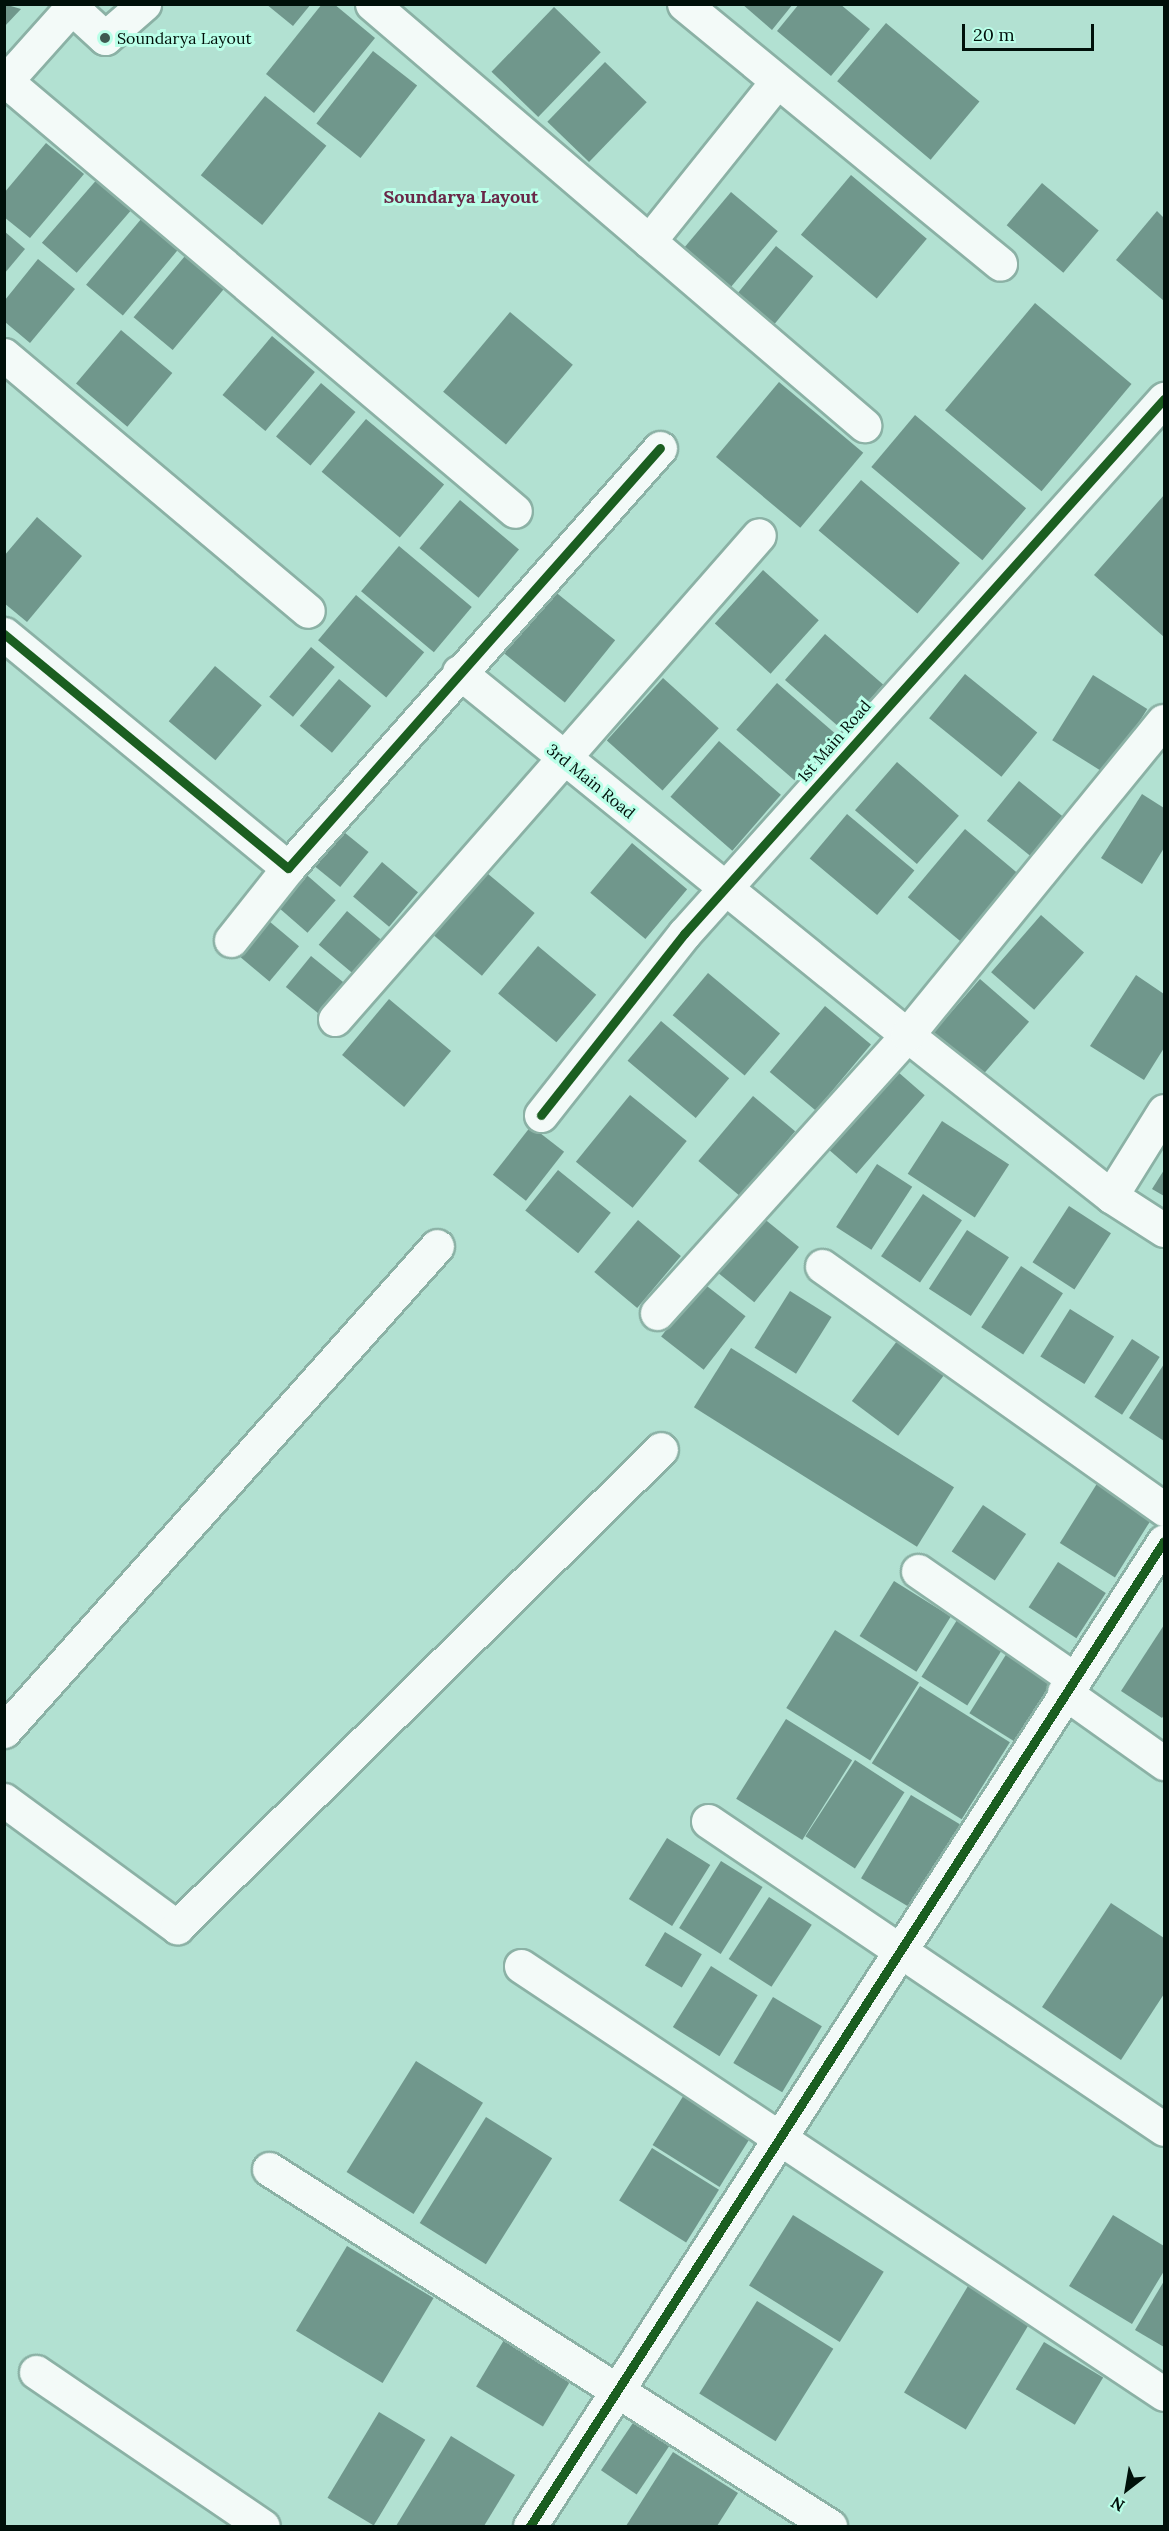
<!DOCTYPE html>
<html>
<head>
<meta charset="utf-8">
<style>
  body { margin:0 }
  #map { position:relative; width:1169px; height:2531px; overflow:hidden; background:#b2e1d2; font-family:Lora,serif }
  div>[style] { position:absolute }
  .building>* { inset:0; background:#70978c; transform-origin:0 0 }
  .roads { filter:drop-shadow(2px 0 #8bb1a5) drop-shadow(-2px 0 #8bb1a5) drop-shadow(0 2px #8bb1a5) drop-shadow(0 -2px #8bb1a5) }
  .minor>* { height:33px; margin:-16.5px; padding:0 16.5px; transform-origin:16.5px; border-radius:16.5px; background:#f3faf8 }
  .cycleway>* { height:9px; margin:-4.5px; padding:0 4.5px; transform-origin:4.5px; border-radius:4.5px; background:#1b5e20 }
  .dots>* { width:16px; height:16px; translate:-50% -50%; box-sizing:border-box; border:3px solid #baffe8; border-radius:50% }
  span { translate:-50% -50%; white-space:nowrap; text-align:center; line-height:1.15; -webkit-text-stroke:6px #baffe8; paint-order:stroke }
  .poi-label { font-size:16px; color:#00100a }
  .left { translate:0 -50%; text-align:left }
  .street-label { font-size:16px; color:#00100a }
  .neighbourhood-label { font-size:18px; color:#692848; font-weight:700 }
  .frame { position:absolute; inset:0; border:6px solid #00100a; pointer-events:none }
  .north { position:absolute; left:1097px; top:2459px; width:60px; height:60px; -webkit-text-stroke:4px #baffe8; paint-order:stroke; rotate:211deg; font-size:16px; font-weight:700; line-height:24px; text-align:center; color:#00100a }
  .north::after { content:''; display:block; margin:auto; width:21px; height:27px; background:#00100a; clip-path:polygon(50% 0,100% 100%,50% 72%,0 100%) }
  .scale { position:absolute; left:962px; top:24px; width:132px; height:27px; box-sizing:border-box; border:3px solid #00100a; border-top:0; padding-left:8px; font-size:18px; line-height:21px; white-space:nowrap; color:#00100a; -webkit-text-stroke:4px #baffe8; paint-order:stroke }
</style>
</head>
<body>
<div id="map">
  <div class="building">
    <div style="clip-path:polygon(4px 4px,21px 9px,4px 27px)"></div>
    <div style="clip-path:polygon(266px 4px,311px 4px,293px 26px)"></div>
    <div style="clip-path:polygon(322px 4px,334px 4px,375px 38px,314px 113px,266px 74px)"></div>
    <div style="clip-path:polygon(742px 4px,793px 4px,772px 30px)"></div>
    <div style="clip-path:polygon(799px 4px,840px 4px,870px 29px,831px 76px,777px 31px)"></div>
    <div style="left:554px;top:7px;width:65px;height:90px;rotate:44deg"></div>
    <div style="left:886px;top:23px;width:122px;height:76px;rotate:40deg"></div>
    <div style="left:373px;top:51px;width:56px;height:92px;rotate:38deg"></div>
    <div style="left:605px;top:62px;width:58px;height:83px;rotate:44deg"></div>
    <div style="left:265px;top:96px;width:79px;height:102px;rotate:39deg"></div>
    <div style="clip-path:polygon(46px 143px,84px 174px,30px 238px,4px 217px,4px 193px)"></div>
    <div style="left:851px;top:175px;width:99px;height:78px;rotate:40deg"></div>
    <div style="left:99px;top:177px;width:46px;height:87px;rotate:41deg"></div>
    <div style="left:1042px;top:183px;width:74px;height:55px;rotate:40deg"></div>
    <div style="left:731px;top:192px;width:61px;height:81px;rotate:40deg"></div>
    <div style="clip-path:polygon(1157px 211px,1164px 218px,1164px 301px,1116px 260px)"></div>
    <div style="left:142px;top:218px;width:48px;height:87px;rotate:40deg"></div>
    <div style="clip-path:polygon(4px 231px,25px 249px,4px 274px)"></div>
    <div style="left:776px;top:246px;width:48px;height:68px;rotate:39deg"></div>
    <div style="left:185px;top:256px;width:51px;height:80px;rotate:40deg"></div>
    <div style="clip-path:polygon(38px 259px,75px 289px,30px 343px,5px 322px,5px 300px)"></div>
    <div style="left:1035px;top:303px;width:126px;height:140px;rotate:40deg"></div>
    <div style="left:510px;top:312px;width:82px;height:104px;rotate:40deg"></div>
    <div style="left:121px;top:330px;width:67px;height:70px;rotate:40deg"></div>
    <div style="left:272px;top:336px;width:56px;height:77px;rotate:40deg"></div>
    <div style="left:779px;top:382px;width:110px;height:98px;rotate:40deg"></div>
    <div style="left:321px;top:383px;width:45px;height:70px;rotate:40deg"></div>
    <div style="left:915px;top:415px;width:145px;height:68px;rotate:40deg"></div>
    <div style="left:366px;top:419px;width:102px;height:69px;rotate:40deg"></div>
    <div style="left:861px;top:480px;width:129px;height:66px;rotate:40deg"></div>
    <div style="clip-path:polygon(1164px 495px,1164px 637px,1094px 575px)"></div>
    <div style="left:460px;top:500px;width:77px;height:63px;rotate:40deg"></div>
    <div style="clip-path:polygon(37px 517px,82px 556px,27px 622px,4px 603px,4px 556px)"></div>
    <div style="left:399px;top:546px;width:95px;height:59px;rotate:40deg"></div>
    <div style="left:763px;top:570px;width:75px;height:72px;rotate:42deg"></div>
    <div style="left:553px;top:590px;width:80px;height:80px;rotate:39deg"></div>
    <div style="left:356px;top:595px;width:89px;height:59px;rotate:40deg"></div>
    <div style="left:825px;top:634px;width:77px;height:61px;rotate:41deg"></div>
    <div style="left:311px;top:647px;width:31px;height:65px;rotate:40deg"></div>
    <div style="left:215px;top:666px;width:61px;height:72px;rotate:40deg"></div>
    <div style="left:965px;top:674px;width:93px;height:57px;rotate:39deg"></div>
    <div style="left:1093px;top:675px;width:64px;height:77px;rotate:32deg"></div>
    <div style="left:663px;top:678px;width:75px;height:84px;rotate:42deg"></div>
    <div style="left:339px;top:679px;width:42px;height:61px;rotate:40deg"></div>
    <div style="left:777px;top:683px;width:77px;height:62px;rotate:41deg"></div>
    <div style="left:719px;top:741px;width:82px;height:74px;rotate:41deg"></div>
    <div style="left:897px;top:762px;width:82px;height:64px;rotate:41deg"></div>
    <div style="left:1019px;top:781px;width:56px;height:51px;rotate:39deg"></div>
    <div style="clip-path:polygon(1142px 794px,1164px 808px,1164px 848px,1142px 884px,1101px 858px)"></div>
    <div style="left:847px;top:814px;width:88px;height:58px;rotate:40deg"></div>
    <div style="left:339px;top:828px;width:38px;height:45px;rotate:39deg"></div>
    <div style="left:965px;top:829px;width:73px;height:89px;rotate:40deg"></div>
    <div style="left:632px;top:843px;width:72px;height:65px;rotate:40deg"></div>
    <div style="left:382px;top:862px;width:47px;height:45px;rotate:40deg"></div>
    <div style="left:481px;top:868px;width:70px;height:82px;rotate:40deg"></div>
    <div style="left:301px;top:870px;width:46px;height:43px;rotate:41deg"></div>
    <div style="left:347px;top:911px;width:45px;height:44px;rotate:40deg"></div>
    <div style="left:1041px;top:915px;width:57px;height:76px;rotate:41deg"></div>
    <div style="left:263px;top:916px;width:47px;height:46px;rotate:40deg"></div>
    <div style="left:538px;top:946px;width:76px;height:62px;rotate:40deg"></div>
    <div style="left:311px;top:956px;width:44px;height:40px;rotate:39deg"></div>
    <div style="left:708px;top:973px;width:94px;height:55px;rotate:40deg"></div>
    <div style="clip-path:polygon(1136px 975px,1164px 994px,1164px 1048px,1144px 1080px,1090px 1046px)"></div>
    <div style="left:980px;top:979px;width:65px;height:72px;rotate:41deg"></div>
    <div style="left:389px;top:999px;width:81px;height:73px;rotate:40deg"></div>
    <div style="left:825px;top:1006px;width:60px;height:86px;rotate:40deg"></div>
    <div style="left:661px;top:1021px;width:89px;height:52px;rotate:40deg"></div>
    <div style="left:890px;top:1065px;width:46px;height:104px;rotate:41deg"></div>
    <div style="left:630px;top:1095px;width:73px;height:86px;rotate:39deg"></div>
    <div style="left:753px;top:1096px;width:55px;height:85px;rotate:40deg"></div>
    <div style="left:942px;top:1121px;width:80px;height:63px;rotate:33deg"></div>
    <div style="left:531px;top:1126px;width:42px;height:62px;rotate:38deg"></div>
    <div style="left:877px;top:1164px;width:42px;height:75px;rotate:33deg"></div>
    <div style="left:558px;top:1170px;width:68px;height:52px;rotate:39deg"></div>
    <div style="clip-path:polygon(1164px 1170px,1164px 1196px,1152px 1189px)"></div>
    <div style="left:923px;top:1194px;width:47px;height:75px;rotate:34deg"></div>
    <div style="left:1069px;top:1206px;width:50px;height:67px;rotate:33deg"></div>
    <div style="left:757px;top:1213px;width:54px;height:71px;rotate:39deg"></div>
    <div style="left:638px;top:1220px;width:56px;height:68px;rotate:40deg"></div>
    <div style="left:967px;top:1230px;width:50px;height:70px;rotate:33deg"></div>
    <div style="left:1021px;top:1266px;width:50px;height:73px;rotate:33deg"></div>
    <div style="left:703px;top:1283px;width:54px;height:68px;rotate:38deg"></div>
    <div style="left:790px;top:1291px;width:49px;height:67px;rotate:32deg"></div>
    <div style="left:1070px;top:1309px;width:52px;height:56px;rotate:32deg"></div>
    <div style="left:900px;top:1337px;width:58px;height:80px;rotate:37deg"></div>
    <div style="left:1132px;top:1339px;width:33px;height:69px;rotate:33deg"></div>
    <div style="left:731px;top:1348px;width:263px;height:70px;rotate:32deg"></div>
    <div style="clip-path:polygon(1164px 1364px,1164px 1441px,1129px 1418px)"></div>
    <div style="left:1098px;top:1482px;width:65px;height:72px;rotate:32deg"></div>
    <div style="left:983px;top:1505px;width:52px;height:56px;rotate:34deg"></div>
    <div style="left:1058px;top:1562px;width:57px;height:54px;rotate:33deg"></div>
    <div style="left:894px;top:1581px;width:67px;height:65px;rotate:32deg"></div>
    <div style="left:957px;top:1620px;width:54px;height:67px;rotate:32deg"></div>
    <div style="clip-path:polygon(1164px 1625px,1164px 1715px,1162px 1718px,1121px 1691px)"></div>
    <div style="left:835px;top:1630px;width:99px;height:92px;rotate:32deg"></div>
    <div style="left:1007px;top:1653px;width:57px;height:71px;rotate:32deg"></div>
    <div style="left:920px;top:1686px;width:106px;height:91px;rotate:32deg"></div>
    <div style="left:786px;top:1719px;width:78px;height:94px;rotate:32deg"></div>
    <div style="left:855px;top:1760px;width:59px;height:91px;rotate:33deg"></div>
    <div style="left:911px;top:1795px;width:57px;height:97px;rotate:31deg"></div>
    <div style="left:667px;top:1838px;width:51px;height:72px;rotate:32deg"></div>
    <div style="left:721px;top:1861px;width:49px;height:79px;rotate:32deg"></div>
    <div style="left:769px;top:1897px;width:51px;height:74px;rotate:33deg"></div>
    <div style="clip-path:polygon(1111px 1903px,1164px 1938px,1164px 1994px,1121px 2060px,1042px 2007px)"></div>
    <div style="left:665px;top:1932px;width:43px;height:39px;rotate:31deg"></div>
    <div style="left:711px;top:1966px;width:55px;height:72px;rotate:32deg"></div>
    <div style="left:773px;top:1997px;width:57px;height:77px;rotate:31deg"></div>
    <div style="left:416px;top:2061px;width:79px;height:131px;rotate:32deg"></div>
    <div style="left:687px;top:2090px;width:79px;height:65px;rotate:32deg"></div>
    <div style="left:486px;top:2117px;width:78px;height:125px;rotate:32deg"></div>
    <div style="left:652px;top:2148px;width:79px;height:62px;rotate:32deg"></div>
    <div style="left:793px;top:2215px;width:107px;height:83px;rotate:32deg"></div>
    <div style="clip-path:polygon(1113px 2215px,1164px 2246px,1164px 2271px,1132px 2324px,1069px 2286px)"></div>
    <div style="left:347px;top:2246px;width:101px;height:99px;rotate:31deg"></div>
    <div style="left:971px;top:2281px;width:72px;height:130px;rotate:31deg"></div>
    <div style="clip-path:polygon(1164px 2281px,1164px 2347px,1135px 2330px)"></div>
    <div style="left:757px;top:2301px;width:90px;height:109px;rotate:32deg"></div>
    <div style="left:507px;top:2335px;width:78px;height:60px;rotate:31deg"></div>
    <div style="left:1044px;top:2342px;width:69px;height:55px;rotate:31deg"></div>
    <div style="left:379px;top:2412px;width:54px;height:100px;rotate:31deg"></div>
    <div style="left:639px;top:2414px;width:43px;height:68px;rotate:34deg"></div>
    <div style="clip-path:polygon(451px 2436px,515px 2475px,484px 2526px,396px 2526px)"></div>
    <div style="clip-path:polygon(673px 2452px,738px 2493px,717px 2526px,626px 2526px)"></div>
  </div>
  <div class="roads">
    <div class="minor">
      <div style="left:68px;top:4px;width:50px;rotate:42.6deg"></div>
      <div style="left:105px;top:38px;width:52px;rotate:-41.1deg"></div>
      <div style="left:372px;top:4px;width:648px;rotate:40.55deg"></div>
      <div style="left:684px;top:4px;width:409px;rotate:39.4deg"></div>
      <div style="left:6px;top:81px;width:666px;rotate:40.19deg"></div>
      <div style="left:4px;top:83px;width:101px;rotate:-48.2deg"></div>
      <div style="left:649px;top:241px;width:205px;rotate:-51.3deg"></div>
      <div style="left:4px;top:355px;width:397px;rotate:40.1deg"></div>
      <div style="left:4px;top:634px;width:368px;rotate:39.5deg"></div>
      <div style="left:288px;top:868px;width:561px;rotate:-48.47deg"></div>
      <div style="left:459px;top:672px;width:577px;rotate:39.02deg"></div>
      <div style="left:907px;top:1035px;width:260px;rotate:38.3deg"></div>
      <div style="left:1111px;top:1196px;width:63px;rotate:32.7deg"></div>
      <div style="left:231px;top:940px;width:92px;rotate:-51.6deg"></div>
      <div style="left:335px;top:1019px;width:643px;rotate:-48.78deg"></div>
      <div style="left:541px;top:1115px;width:231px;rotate:-51.7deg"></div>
      <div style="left:684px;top:934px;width:719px;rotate:-48.1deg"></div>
      <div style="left:1111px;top:1196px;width:100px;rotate:-58.1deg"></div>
      <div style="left:822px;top:1266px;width:420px;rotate:35.4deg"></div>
      <div style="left:657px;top:1313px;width:374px;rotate:-48deg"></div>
      <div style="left:907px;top:1035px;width:405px;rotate:-50.8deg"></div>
      <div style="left:918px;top:1571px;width:190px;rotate:34.7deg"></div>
      <div style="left:1064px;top:1692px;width:123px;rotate:35.4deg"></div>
      <div style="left:4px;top:1731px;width:650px;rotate:-48.24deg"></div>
      <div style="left:4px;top:1800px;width:215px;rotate:36.3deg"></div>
      <div style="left:177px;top:1927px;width:680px;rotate:-44.64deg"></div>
      <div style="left:708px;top:1821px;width:550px;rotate:34.04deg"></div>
      <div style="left:521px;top:1966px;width:772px;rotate:33.65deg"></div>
      <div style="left:269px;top:2169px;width:665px;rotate:32.47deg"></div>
      <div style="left:36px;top:2372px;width:274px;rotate:34.2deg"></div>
      <div style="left:530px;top:2526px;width:1171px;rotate:-57.23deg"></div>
    </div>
  </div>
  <div class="cycleway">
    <div style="left:4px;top:634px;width:368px;rotate:39.5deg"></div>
    <div style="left:288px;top:868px;width:561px;rotate:-48.47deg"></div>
    <div style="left:541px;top:1115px;width:231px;rotate:-51.7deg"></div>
    <div style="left:684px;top:934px;width:719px;rotate:-48.1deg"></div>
    <div style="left:530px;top:2526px;width:1171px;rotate:-57.23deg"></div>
  </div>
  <div class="dots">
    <div style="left:105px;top:38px;background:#3e5950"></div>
  </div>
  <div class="poi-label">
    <span class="left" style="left:117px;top:38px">Soundarya Layout</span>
  </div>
  <div class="street-label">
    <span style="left:834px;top:741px;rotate:-49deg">1st Main Road</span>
    <span style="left:591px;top:781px;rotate:39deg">3rd Main Road</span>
  </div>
  <div class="neighbourhood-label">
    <span style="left:461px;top:197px">Soundarya Layout</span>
  </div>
  <div class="frame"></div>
  <div class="north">N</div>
  <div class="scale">20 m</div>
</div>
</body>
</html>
